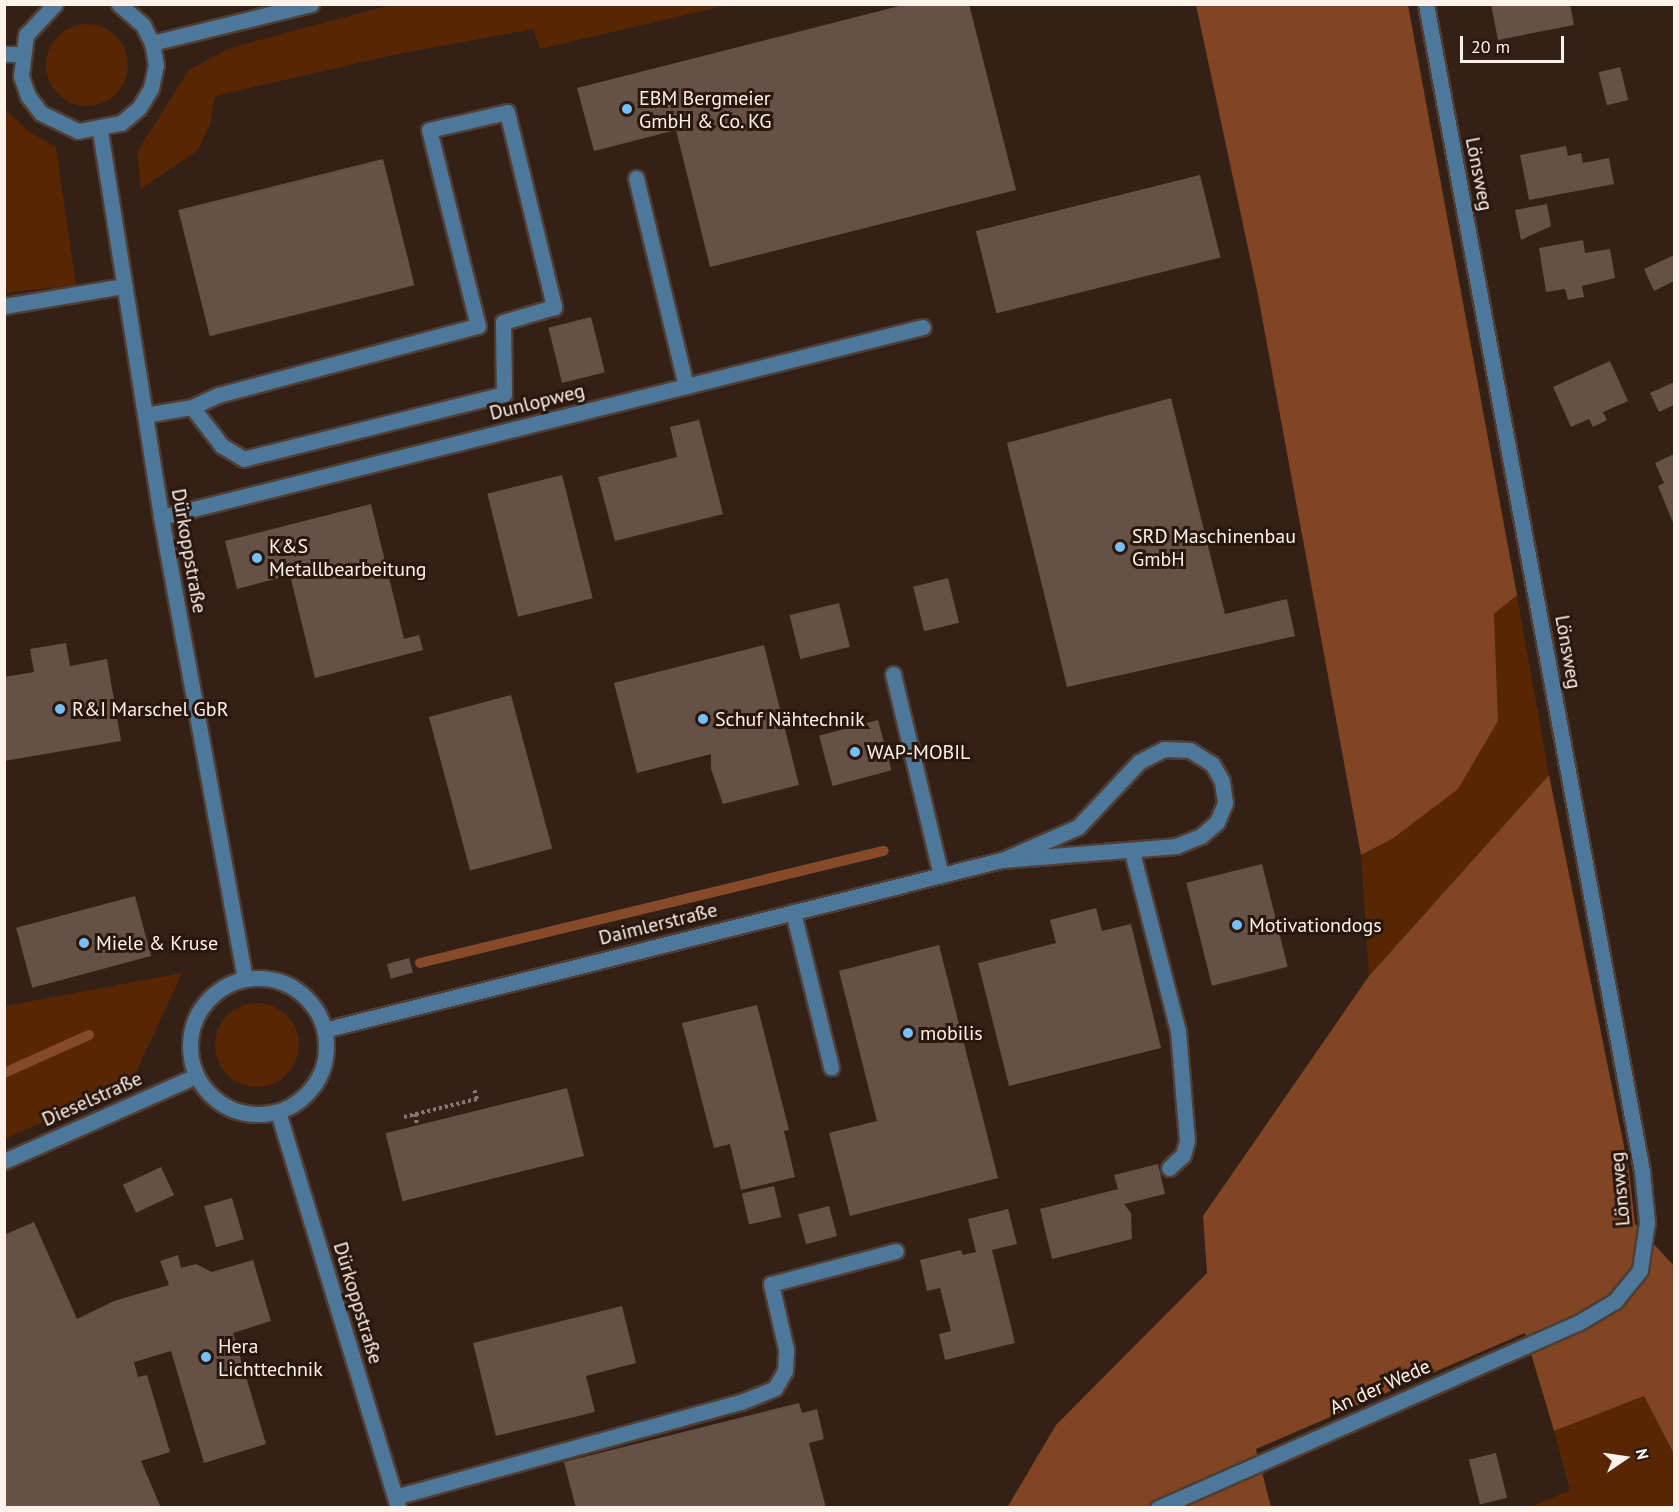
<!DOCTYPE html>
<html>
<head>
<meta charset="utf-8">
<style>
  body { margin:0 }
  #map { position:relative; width:1679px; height:1512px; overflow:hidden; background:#332117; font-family:"PT Sans",sans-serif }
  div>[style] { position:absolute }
  .green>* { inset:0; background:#592604 }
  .round { border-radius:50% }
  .forest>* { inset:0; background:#814523 }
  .stream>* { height:10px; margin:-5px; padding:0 5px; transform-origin:5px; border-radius:5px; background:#874a28 }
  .building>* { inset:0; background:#665146; transform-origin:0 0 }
  .path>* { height:4px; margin-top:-2px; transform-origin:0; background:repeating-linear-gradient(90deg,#87776e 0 3px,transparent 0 6px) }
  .roads { filter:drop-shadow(2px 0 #503e35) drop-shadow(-2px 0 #503e35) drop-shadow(0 2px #503e35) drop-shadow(0 -2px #503e35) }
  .minor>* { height:15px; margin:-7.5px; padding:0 7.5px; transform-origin:7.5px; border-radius:7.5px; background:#4e7899 }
  .minor>.ring { margin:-7.5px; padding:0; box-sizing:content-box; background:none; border:15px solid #4e7899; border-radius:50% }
  .dots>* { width:16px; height:16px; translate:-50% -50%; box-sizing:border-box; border:3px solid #29170e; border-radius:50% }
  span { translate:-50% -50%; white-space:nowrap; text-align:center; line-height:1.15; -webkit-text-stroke:6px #29170e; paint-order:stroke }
  .poi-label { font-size:20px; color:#fff2eb }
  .left { translate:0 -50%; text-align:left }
  .street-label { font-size:20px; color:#fff2eb }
  .frame { position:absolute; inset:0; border:6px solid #fff2eb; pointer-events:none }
  .north { position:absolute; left:1595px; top:1428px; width:60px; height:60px; -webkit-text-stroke:4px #29170e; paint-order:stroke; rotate:77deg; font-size:16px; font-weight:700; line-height:24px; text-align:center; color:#fff2eb }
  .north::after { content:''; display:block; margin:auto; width:21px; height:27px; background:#fff2eb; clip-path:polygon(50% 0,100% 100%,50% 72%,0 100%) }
  .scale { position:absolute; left:1460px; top:36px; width:104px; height:27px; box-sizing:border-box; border:3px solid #fff2eb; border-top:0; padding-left:8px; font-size:18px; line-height:21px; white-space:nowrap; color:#fff2eb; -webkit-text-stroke:4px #29170e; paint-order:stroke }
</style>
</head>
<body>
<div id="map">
  <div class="green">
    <div style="clip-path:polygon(394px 4px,728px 4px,728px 5px,540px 49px,533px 29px,398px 54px,215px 96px,210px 124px,198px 150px,141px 189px,137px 152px,189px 70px,230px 48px)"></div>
    <div class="round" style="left:46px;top:24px;width:82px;height:82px"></div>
    <div style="clip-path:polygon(4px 108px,28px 131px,56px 147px,76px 285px,5px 293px)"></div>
    <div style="clip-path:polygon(1517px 595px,1549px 775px,1369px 976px,1361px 855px,1392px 839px,1498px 721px,1494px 614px)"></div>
    <div style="clip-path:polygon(182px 973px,131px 1083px,5px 1139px,5px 1006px)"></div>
    <div class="round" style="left:215px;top:1003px;width:84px;height:84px"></div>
    <div style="clip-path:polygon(1644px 1396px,1674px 1454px,1674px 1507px,1528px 1508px,1570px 1490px,1554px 1431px)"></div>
  </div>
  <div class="forest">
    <div style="clip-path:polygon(1196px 5px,1408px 5px,1517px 595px,1494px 614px,1498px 721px,1458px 789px,1392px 839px,1361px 855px,1257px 290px)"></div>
    <div style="clip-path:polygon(1549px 775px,1629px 1171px,1635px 1224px,1674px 1266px,1674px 1454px,1644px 1396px,1554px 1431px,1525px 1333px,1256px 1449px,1271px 1507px,1007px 1508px,1056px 1425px,1207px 1273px,1203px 1216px,1369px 976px)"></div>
  </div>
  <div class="stream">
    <div style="left:420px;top:963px;width:477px;rotate:-13.6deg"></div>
    <div style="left:4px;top:1073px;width:93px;rotate:-24.1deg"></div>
  </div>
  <div class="building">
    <div style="clip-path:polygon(907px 4px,969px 4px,1016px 190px,710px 267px,676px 130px,594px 151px,577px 88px)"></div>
    <div style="clip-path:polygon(1491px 4px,1570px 4px,1574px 25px,1498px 40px)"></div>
    <div style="left:1620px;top:67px;width:34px;height:22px;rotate:76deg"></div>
    <div style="clip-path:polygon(1566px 146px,1568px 156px,1581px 153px,1583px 163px,1609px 158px,1614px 184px,1529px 200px,1520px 155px)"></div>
    <div style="left:383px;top:159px;width:130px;height:211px;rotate:76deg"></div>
    <div style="left:1200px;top:175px;width:85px;height:231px;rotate:76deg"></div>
    <div style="clip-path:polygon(1547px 204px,1551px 226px,1521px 240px,1515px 210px)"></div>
    <div style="clip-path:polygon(1583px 240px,1585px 253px,1610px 249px,1615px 278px,1582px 286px,1584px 297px,1568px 300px,1565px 289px,1546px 292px,1539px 248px)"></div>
    <div style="clip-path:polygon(1674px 255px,1674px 281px,1654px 291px,1644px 269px)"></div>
    <div style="left:591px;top:317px;width:57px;height:44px;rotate:76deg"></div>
    <div style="clip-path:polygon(1610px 361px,1628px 401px,1603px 412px,1607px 420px,1593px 427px,1589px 419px,1571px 427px,1553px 387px)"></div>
    <div style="clip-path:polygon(1674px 382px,1674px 405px,1659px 412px,1650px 393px)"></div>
    <div style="clip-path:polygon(1171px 398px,1225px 614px,1287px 599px,1295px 636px,1067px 687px,1007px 443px)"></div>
    <div style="clip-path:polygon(699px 420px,723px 514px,615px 541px,598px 477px,677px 457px,670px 427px)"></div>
    <div style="clip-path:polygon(1674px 454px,1674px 525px,1658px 486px,1664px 483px,1655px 463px)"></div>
    <div style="left:562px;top:475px;width:127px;height:77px;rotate:76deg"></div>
    <div style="clip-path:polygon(371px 504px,404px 639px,419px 635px,423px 650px,315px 678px,290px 575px,237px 589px,225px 541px)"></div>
    <div style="left:948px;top:578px;width:46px;height:36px;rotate:76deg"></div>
    <div style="left:839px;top:603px;width:45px;height:51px;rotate:76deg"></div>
    <div style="clip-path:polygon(66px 643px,70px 666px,107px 659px,121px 741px,4px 761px,4px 677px,34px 672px,30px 649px)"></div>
    <div style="clip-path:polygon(764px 645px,799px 785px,723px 804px,711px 769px,711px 754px,637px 773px,614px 683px)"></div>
    <div style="left:511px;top:695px;width:159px;height:85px;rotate:75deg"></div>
    <div style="left:878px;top:720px;width:52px;height:61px;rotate:75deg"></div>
    <div style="left:1262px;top:864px;width:106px;height:78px;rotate:76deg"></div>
    <div style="left:135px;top:896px;width:62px;height:123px;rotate:75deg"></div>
    <div style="clip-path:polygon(1096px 908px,1102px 931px,1131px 924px,1161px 1048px,1009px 1086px,978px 963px,1056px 943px,1050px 920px)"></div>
    <div style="clip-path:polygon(939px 945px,998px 1178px,850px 1216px,829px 1133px,877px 1121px,839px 971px)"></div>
    <div style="left:409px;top:958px;width:15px;height:23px;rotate:74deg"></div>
    <div style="clip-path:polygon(757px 1005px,789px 1130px,784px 1131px,795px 1177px,741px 1190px,730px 1144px,714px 1148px,682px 1023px)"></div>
    <div style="left:567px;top:1088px;width:70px;height:187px;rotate:76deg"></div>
    <div style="clip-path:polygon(1158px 1164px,1165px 1194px,1124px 1204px,1131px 1213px,1132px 1239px,1052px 1259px,1040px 1209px,1118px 1189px,1114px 1175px)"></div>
    <div style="left:161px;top:1167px;width:31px;height:42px;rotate:65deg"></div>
    <div style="left:774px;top:1186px;width:32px;height:33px;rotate:77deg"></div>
    <div style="left:232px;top:1198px;width:43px;height:29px;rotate:74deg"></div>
    <div style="left:829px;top:1206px;width:31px;height:32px;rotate:75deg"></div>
    <div style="clip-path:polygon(1008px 1209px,1017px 1244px,992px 1250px,1015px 1343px,945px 1360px,939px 1334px,951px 1331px,940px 1288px,927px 1291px,920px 1260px,961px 1250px,963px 1255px,976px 1252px,968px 1219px)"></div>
    <div style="clip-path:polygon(34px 1222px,77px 1319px,114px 1301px,169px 1285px,160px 1261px,178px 1255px,181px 1268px,196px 1264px,212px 1272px,253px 1260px,271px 1321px,233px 1333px,266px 1444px,204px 1463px,171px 1351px,134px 1362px,138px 1377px,147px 1375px,170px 1452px,141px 1461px,161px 1508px,4px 1508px,4px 1235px)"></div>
    <div style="clip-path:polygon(622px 1306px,636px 1363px,586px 1376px,595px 1412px,496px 1436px,473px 1343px)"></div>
    <div style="clip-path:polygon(799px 1403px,802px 1413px,817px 1409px,824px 1439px,809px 1443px,826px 1508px,576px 1508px,564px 1462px)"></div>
    <div style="left:1496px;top:1453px;width:46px;height:28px;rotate:76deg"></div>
  </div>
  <div class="path">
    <div style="left:415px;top:1114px;width:10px;rotate:79deg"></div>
    <div style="left:404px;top:1117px;width:75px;rotate:-13.9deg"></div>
    <div style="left:477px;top:1099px;width:10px;rotate:-107deg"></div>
  </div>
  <div class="roads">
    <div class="minor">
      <div style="left:55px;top:4px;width:42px;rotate:133.1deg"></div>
      <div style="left:26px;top:35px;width:41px;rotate:97deg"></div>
      <div style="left:21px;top:76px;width:21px;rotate:71deg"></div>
      <div style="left:28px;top:96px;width:21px;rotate:53deg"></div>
      <div style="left:41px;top:113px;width:41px;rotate:25.9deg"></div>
      <div style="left:78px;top:131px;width:44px;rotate:-10.5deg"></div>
      <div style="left:121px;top:123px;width:23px;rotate:-40deg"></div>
      <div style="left:139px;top:108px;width:23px;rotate:-59deg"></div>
      <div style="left:151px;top:88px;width:24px;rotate:-78deg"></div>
      <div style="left:156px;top:65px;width:22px;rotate:-100deg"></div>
      <div style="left:152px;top:43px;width:20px;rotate:-117deg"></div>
      <div style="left:143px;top:25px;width:32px;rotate:-139deg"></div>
      <div style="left:152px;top:43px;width:164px;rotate:-13.8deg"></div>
      <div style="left:4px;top:54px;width:16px"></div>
      <div style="left:100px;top:131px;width:391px;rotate:81deg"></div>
      <div style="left:161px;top:517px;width:469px;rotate:79.7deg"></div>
      <div style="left:636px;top:178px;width:214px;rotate:76.5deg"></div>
      <div style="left:4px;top:306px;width:122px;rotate:-9.5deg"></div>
      <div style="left:145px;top:415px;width:48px;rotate:-9.7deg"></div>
      <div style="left:192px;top:407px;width:29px;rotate:-25deg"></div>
      <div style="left:218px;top:395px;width:269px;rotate:-14.9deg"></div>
      <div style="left:478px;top:326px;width:202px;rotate:-104deg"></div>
      <div style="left:429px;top:130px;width:80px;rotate:-13deg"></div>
      <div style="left:507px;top:112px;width:201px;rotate:76.4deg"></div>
      <div style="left:554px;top:307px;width:53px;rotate:163.6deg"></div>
      <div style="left:503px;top:322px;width:72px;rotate:89.2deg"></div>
      <div style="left:504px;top:394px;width:268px;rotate:166deg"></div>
      <div style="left:244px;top:459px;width:26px;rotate:-149deg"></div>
      <div style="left:222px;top:446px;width:49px;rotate:-127.6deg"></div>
      <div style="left:161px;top:517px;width:785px;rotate:-14deg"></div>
      <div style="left:893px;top:674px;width:207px;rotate:76.6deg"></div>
      <div style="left:1132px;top:852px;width:185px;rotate:75.6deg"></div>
      <div style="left:1178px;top:1031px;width:110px;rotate:85.3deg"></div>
      <div style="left:1187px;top:1141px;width:15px;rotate:106deg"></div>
      <div style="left:1183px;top:1155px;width:19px;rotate:137deg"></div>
      <div style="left:793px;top:912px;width:160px;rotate:76.2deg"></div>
      <div class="ring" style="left:190px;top:978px;width:121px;height:121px"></div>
      <div style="left:324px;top:1030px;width:699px;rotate:-14.08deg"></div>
      <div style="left:1002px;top:860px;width:175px;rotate:-4.6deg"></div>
      <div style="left:1176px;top:846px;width:27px;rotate:-22deg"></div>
      <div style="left:1201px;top:836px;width:21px;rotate:-41deg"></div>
      <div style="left:1217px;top:822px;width:21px;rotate:-67deg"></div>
      <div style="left:1225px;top:803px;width:22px;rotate:-98deg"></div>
      <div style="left:1222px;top:781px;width:20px;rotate:-120deg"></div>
      <div style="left:1212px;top:764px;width:26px;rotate:-148deg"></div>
      <div style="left:1190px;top:750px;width:26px;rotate:-178deg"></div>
      <div style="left:1164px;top:749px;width:28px;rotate:153deg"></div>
      <div style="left:1139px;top:762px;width:89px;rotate:133.2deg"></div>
      <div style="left:1078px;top:827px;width:83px;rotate:156.5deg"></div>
      <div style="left:278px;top:1112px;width:414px;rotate:73.1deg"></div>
      <div style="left:4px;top:1161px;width:210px;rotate:-23.9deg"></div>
      <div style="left:395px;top:1497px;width:359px;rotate:-15.4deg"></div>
      <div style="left:741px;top:1402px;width:37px;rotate:-22deg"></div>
      <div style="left:775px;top:1388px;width:20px;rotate:-60deg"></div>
      <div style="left:785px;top:1371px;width:22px;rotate:-87deg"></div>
      <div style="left:786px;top:1349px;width:67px;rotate:-103deg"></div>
      <div style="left:771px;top:1284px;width:129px;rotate:-14.8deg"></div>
      <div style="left:1158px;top:1508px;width:459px;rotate:-23.8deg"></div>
      <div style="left:1578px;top:1323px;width:43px;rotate:-30.7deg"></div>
      <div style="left:1615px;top:1301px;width:40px;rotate:-51deg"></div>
      <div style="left:1640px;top:1270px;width:49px;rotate:-81.7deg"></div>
      <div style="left:1647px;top:1222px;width:51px;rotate:-95.6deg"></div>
      <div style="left:1642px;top:1171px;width:1187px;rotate:-100.49deg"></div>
    </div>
  </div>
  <div class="dots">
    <div style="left:627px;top:109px;background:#77c0f7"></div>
    <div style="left:1120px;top:547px;background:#77c0f7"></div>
    <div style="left:257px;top:558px;background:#77c0f7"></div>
    <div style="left:60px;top:709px;background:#77c0f7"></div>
    <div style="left:703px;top:719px;background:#77c0f7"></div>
    <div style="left:855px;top:752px;background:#77c0f7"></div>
    <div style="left:1237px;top:925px;background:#77c0f7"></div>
    <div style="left:84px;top:943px;background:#77c0f7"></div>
    <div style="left:908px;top:1033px;background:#77c0f7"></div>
    <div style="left:206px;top:1357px;background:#77c0f7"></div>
  </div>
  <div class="poi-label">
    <span class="left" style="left:639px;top:110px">EBM Bergmeier<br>GmbH &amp; Co. KG</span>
    <span class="left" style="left:1132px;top:548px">SRD Maschinenbau<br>GmbH</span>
    <span class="left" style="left:269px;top:558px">K&amp;S<br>Metallbearbeitung</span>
    <span class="left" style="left:72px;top:709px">R&amp;I Marschel GbR</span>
    <span class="left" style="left:715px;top:719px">Schuf Nähtechnik</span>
    <span class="left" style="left:867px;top:752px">WAP-MOBIL</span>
    <span class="left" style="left:1249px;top:925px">Motivationdogs</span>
    <span class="left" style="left:96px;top:943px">Miele &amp; Kruse</span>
    <span class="left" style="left:920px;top:1033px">mobilis</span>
    <span class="left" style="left:218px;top:1358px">Hera<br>Lichttechnik</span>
  </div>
  <div class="street-label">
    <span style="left:1479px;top:174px;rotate:79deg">Lönsweg</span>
    <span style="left:537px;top:402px;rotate:-14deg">Dunlopweg</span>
    <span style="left:189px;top:551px;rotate:80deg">Dürkoppstraße</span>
    <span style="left:1568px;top:652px;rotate:80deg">Lönsweg</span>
    <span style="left:658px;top:924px;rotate:-14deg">Daimlerstraße</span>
    <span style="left:92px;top:1099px;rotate:-24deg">Dieselstraße</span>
    <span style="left:1620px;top:1189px;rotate:-95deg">Lönsweg</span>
    <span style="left:358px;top:1303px;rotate:73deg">Dürkoppstraße</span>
    <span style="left:1380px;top:1387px;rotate:-24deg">An der Wede</span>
  </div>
  <div class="frame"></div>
  <div class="north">N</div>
  <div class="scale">20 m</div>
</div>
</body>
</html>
